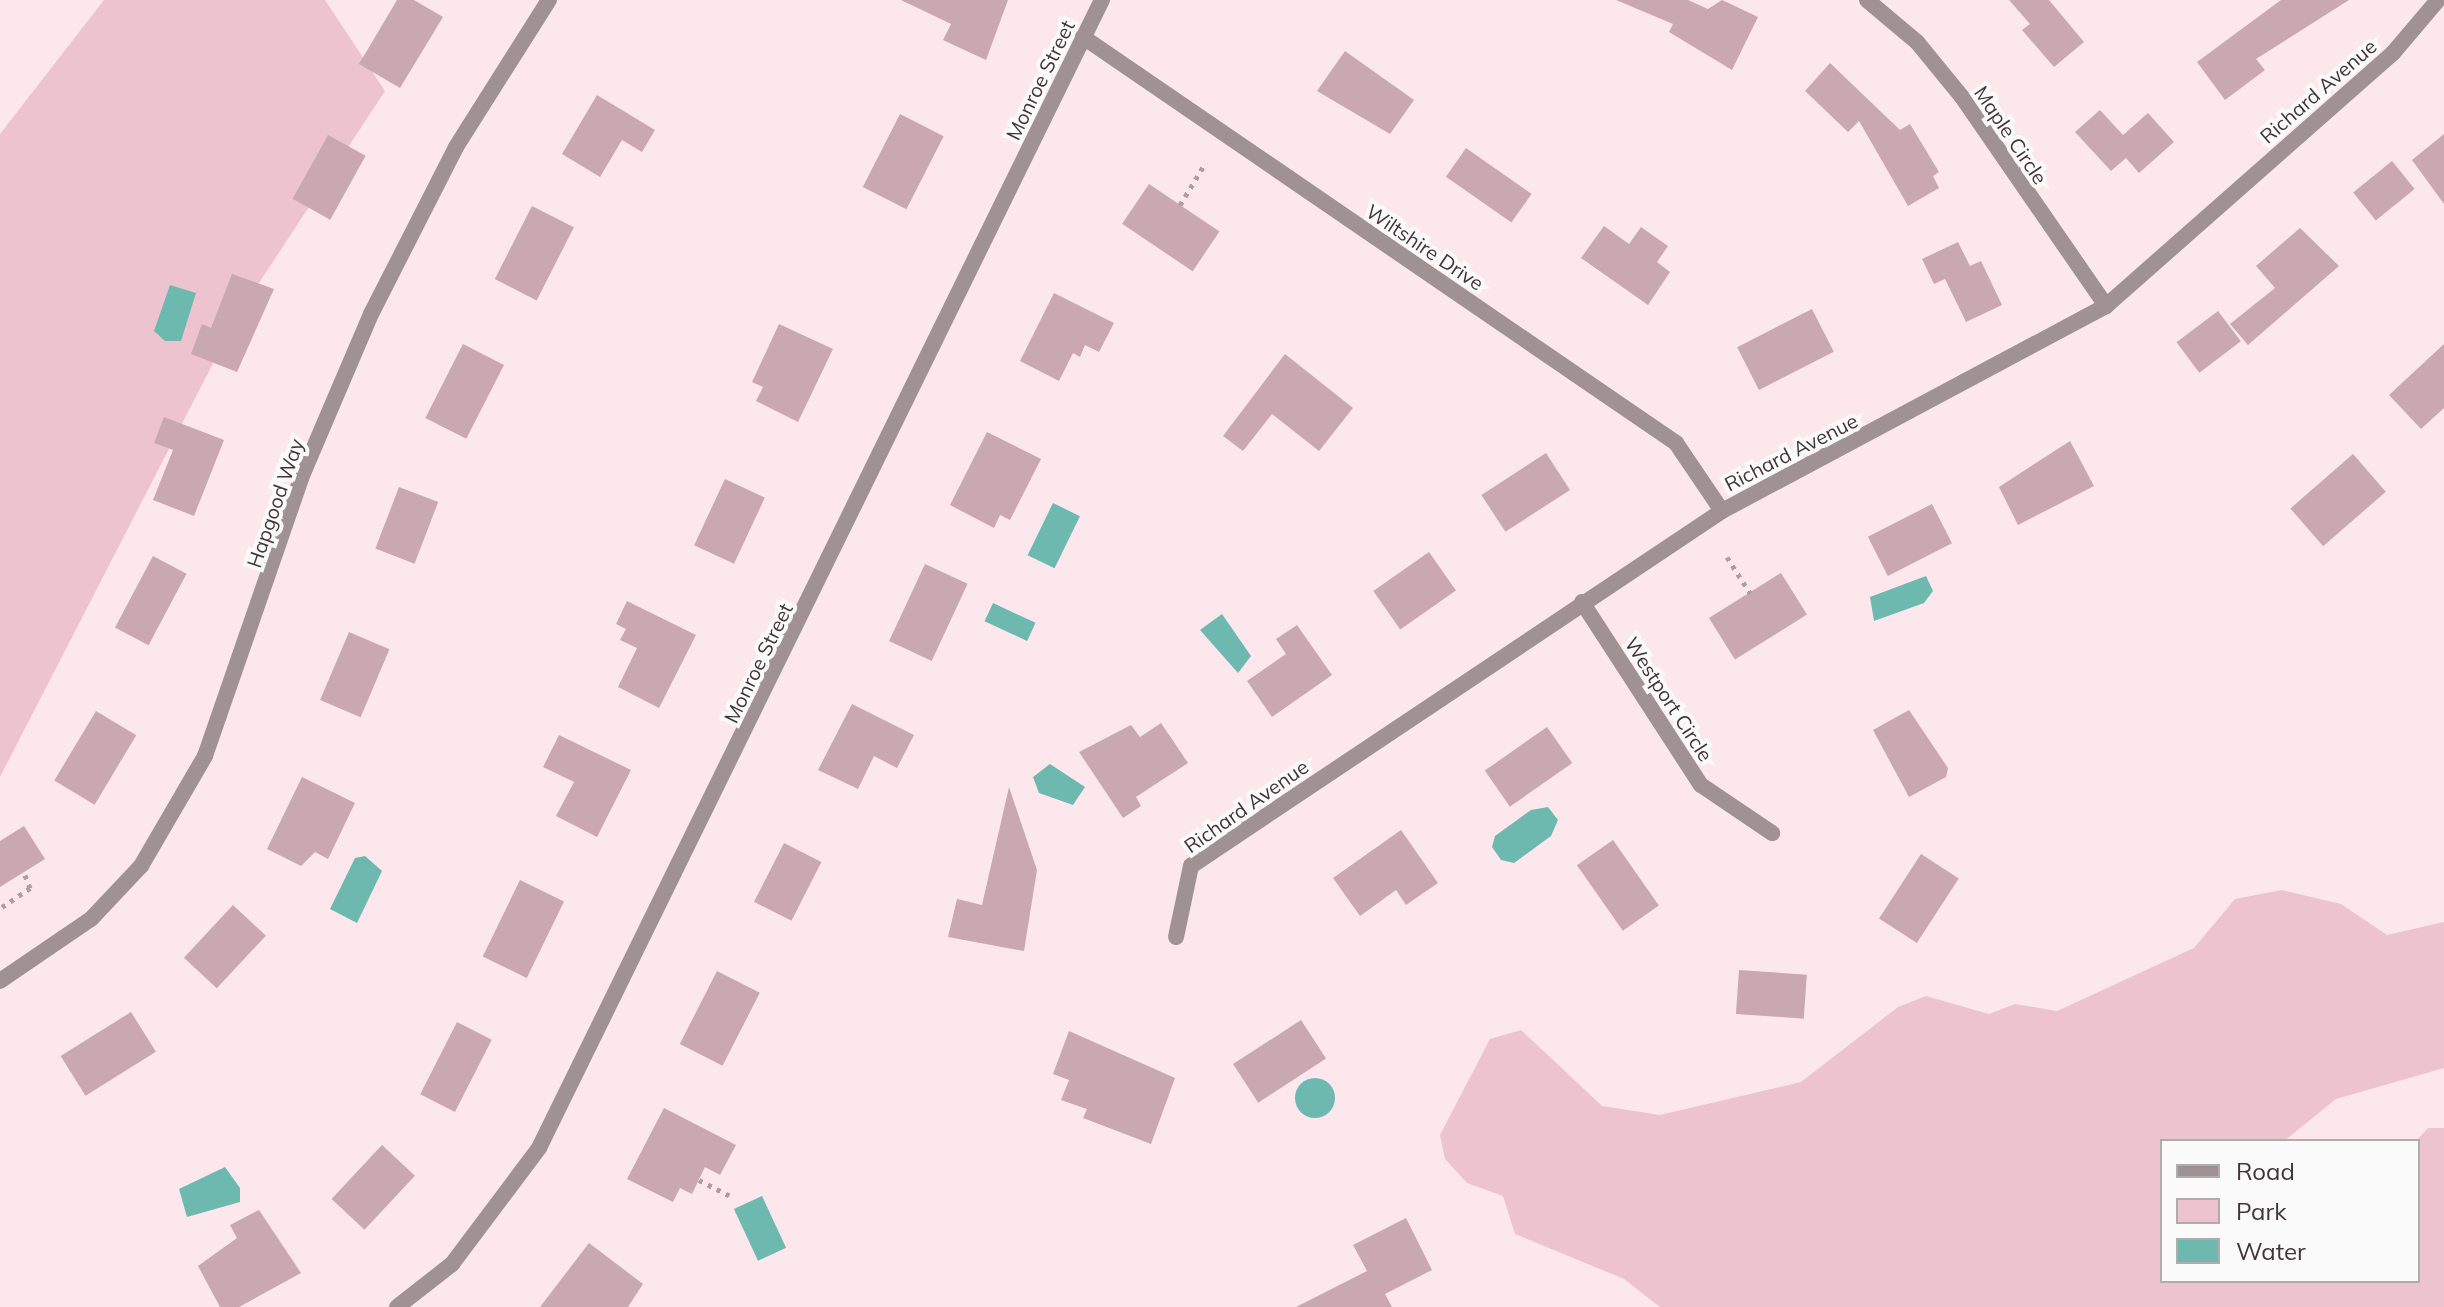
<!DOCTYPE html>
<html>
<head>
<meta charset="utf-8">
<style>
  body { margin:0 }
  #map { position:relative; width:2444px; height:1307px; overflow:hidden; background:#fce7ed; font-family:Mulish,sans-serif }
  div>[style] { position:absolute }
  .green>* { inset:0; background:#ecc3cf }
  .water>* { inset:0; background:#6eb9af; transform-origin:0 0 }
  .round { border-radius:50% }
  .building>* { inset:0; background:#c9a8b2; transform-origin:0 0 }
  .path>* { height:5px; margin-top:-2.5px; transform-origin:0; background:repeating-linear-gradient(90deg,#af9da2 0 4px,transparent 0 10px) }
  .street>* { height:16px; margin:-8px; padding:0 8px; transform-origin:8px; border-radius:8px; background:#a09195 }
  span { translate:-50% -50%; white-space:nowrap; text-align:center; line-height:1.15; -webkit-text-stroke:8px #fafafa; paint-order:stroke }
  .street-label { font-size:20px; color:#423539 }
  .legend { position:absolute; left:2160px; top:1139px; width:260px; height:144px; box-sizing:border-box; background:#fafafa; border:2px solid #b0abad; margin:0; padding:10px 14px; list-style:none; font-size:24px; color:#423539 }
  .legend li { display:flex; align-items:center; gap:16px; height:40px }
  .legend b { width:40px; border:2px solid #b0abad }
</style>
</head>
<body>
<div id="map">
  <div class="green">
    <div style="clip-path:polygon(104px 0,325px 0,385px 91px,238px 315px,0 777px,0 134px)"></div>
    <div style="clip-path:polygon(2282px 890px,2341px 904px,2387px 935px,2444px 922px,2444px 1068px,2336px 1099px,2284px 1141px,2162px 1141px,2162px 1281px,2418px 1281px,2416px 1141px,2428px 1128px,2444px 1128px,2444px 1307px,1660px 1307px,1624px 1279px,1515px 1234px,1503px 1196px,1467px 1183px,1445px 1159px,1440px 1135px,1490px 1039px,1521px 1030px,1602px 1106px,1660px 1115px,1801px 1082px,1898px 1007px,1926px 996px,1989px 1014px,2015px 1004px,2057px 1011px,2194px 948px,2235px 899px)"></div>
  </div>
  <div class="water">
    <div style="clip-path:polygon(170px 285px,196px 293px,181px 341px,165px 341px,154px 331px)"></div>
    <div style="left:1053px;top:503px;width:30px;height:58px;rotate:26deg"></div>
    <div style="clip-path:polygon(1926px 576px,1933px 591px,1924px 603px,1874px 621px,1870px 597px)"></div>
    <div style="left:993px;top:603px;width:47px;height:20px;rotate:25deg"></div>
    <div style="clip-path:polygon(1222px 614px,1251px 656px,1238px 673px,1200px 630px)"></div>
    <div style="clip-path:polygon(1050px 764px,1085px 787px,1073px 805px,1039px 793px,1033px 777px)"></div>
    <div style="clip-path:polygon(1548px 807px,1558px 820px,1551px 836px,1514px 863px,1501px 860px,1492px 847px,1495px 836px,1531px 810px)"></div>
    <div style="clip-path:polygon(365px 856px,382px 871px,357px 923px,330px 909px,355px 858px)"></div>
    <div class="round" style="left:1295px;top:1078px;width:40px;height:40px"></div>
    <div style="clip-path:polygon(225px 1167px,240px 1188px,240px 1202px,187px 1217px,179px 1189px)"></div>
    <div style="left:762px;top:1196px;width:57px;height:31px;rotate:65deg"></div>
  </div>
  <div class="building">
    <div style="clip-path:polygon(397px 0,414px 0,443px 17px,400px 88px,359px 64px)"></div>
    <div style="clip-path:polygon(901px 0,1008px 0,986px 60px,943px 40px,951px 24px)"></div>
    <div style="clip-path:polygon(1616px 0,1688px 0,1708px 9px,1722px 0,1758px 17px,1732px 70px,1669px 32px,1673px 24px)"></div>
    <div style="clip-path:polygon(2009px 0,2049px 0,2084px 42px,2054px 67px,2022px 30px,2030px 24px)"></div>
    <div style="clip-path:polygon(2281px 0,2349px 0,2256px 59px,2265px 70px,2225px 100px,2197px 62px)"></div>
    <div style="clip-path:polygon(1345px 51px,1414px 100px,1390px 134px,1317px 91px)"></div>
    <div style="clip-path:polygon(1830px 63px,1900px 130px,1910px 124px,1939px 172px,1933px 176px,1939px 188px,1908px 206px,1859px 121px,1848px 132px,1805px 91px)"></div>
    <div style="clip-path:polygon(597px 95px,655px 130px,642px 152px,622px 140px,600px 177px,562px 154px)"></div>
    <div style="clip-path:polygon(2100px 110px,2123px 135px,2148px 113px,2174px 142px,2139px 173px,2126px 158px,2111px 171px,2075px 132px)"></div>
    <div style="left:900px;top:114px;width:49px;height:82px;rotate:27deg"></div>
    <div style="clip-path:polygon(2444px 134px,2444px 204px,2412px 160px)"></div>
    <div style="left:328px;top:135px;width:43px;height:73px;rotate:29deg"></div>
    <div style="left:1466px;top:148px;width:80px;height:35px;rotate:35deg"></div>
    <div style="left:2392px;top:161px;width:36px;height:50px;rotate:51deg"></div>
    <div style="left:1149px;top:184px;width:85px;height:48px;rotate:34deg"></div>
    <div style="left:532px;top:206px;width:47px;height:82px;rotate:27deg"></div>
    <div style="clip-path:polygon(1604px 226px,1629px 244px,1641px 227px,1668px 246px,1657px 262px,1670px 272px,1648px 305px,1581px 258px)"></div>
    <div style="clip-path:polygon(2300px 228px,2339px 266px,2248px 345px,2230px 324px,2275px 288px,2256px 266px)"></div>
    <div style="clip-path:polygon(1958px 242px,1970px 266px,1981px 261px,2002px 305px,1966px 322px,1945px 279px,1934px 284px,1922px 259px)"></div>
    <div style="clip-path:polygon(232px 274px,274px 289px,237px 372px,191px 354px,202px 324px,211px 328px)"></div>
    <div style="clip-path:polygon(1054px 293px,1114px 323px,1099px 352px,1085px 345px,1080px 357px,1073px 353px,1059px 381px,1020px 361px)"></div>
    <div style="left:1812px;top:309px;width:48px;height:84px;rotate:63deg"></div>
    <div style="left:2218px;top:311px;width:38px;height:52px;rotate:53deg"></div>
    <div style="clip-path:polygon(779px 324px,833px 349px,798px 422px,756px 401px,763px 387px,752px 382px)"></div>
    <div style="left:463px;top:344px;width:46px;height:83px;rotate:27deg"></div>
    <div style="clip-path:polygon(2444px 344px,2444px 408px,2421px 429px,2389px 395px)"></div>
    <div style="clip-path:polygon(1285px 354px,1353px 408px,1319px 451px,1272px 414px,1243px 451px,1223px 436px)"></div>
    <div style="clip-path:polygon(164px 417px,224px 440px,194px 516px,153px 500px,173px 450px,154px 443px)"></div>
    <div style="clip-path:polygon(987px 432px,1041px 459px,1010px 520px,1000px 515px,994px 528px,950px 505px)"></div>
    <div style="clip-path:polygon(2070px 441px,2094px 486px,2018px 525px,1999px 487px)"></div>
    <div style="left:1546px;top:453px;width:44px;height:77px;rotate:57deg"></div>
    <div style="left:2353px;top:454px;width:50px;height:83px;rotate:49deg"></div>
    <div style="left:725px;top:479px;width:44px;height:73px;rotate:25deg"></div>
    <div style="left:399px;top:487px;width:42px;height:66px;rotate:21deg"></div>
    <div style="left:1932px;top:504px;width:44px;height:72px;rotate:63deg"></div>
    <div style="left:1429px;top:552px;width:47px;height:68px;rotate:55deg"></div>
    <div style="left:153px;top:556px;width:38px;height:81px;rotate:28deg"></div>
    <div style="left:925px;top:564px;width:47px;height:85px;rotate:25deg"></div>
    <div style="left:1781px;top:573px;width:49px;height:85px;rotate:58deg"></div>
    <div style="clip-path:polygon(627px 601px,696px 635px,659px 708px,618px 687px,637px 648px,620px 640px,626px 629px,616px 624px)"></div>
    <div style="clip-path:polygon(1297px 625px,1332px 675px,1272px 717px,1247px 681px,1286px 654px,1276px 639px)"></div>
    <div style="left:349px;top:632px;width:44px;height:74px;rotate:23deg"></div>
    <div style="clip-path:polygon(852px 704px,914px 735px,897px 768px,874px 756px,858px 789px,818px 770px)"></div>
    <div style="clip-path:polygon(1909px 710px,1948px 768px,1946px 777px,1909px 797px,1873px 730px)"></div>
    <div style="left:96px;top:711px;width:47px;height:81px;rotate:31deg"></div>
    <div style="clip-path:polygon(1161px 723px,1188px 763px,1136px 797px,1141px 806px,1123px 818px,1079px 752px,1131px 725px,1140px 737px)"></div>
    <div style="left:1547px;top:727px;width:44px;height:76px;rotate:55deg"></div>
    <div style="clip-path:polygon(559px 735px,631px 770px,597px 837px,556px 816px,574px 782px,543px 767px)"></div>
    <div style="clip-path:polygon(302px 777px,355px 803px,328px 859px,315px 852px,301px 866px,267px 849px)"></div>
    <div style="clip-path:polygon(1009px 787px,1037px 870px,1024px 951px,948px 937px,957px 899px,982px 905px)"></div>
    <div style="clip-path:polygon(24px 826px,45px 859px,0 887px,0 841px)"></div>
    <div style="clip-path:polygon(1401px 830px,1438px 883px,1406px 905px,1396px 890px,1360px 916px,1333px 878px)"></div>
    <div style="left:1613px;top:840px;width:80px;height:44px;rotate:55deg"></div>
    <div style="left:784px;top:843px;width:42px;height:66px;rotate:27deg"></div>
    <div style="left:1921px;top:854px;width:45px;height:77px;rotate:33deg"></div>
    <div style="left:520px;top:880px;width:49px;height:85px;rotate:26deg"></div>
    <div style="left:233px;top:905px;width:45px;height:72px;rotate:43deg"></div>
    <div style="left:1739px;top:970px;width:68px;height:44px;rotate:4deg"></div>
    <div style="left:717px;top:971px;width:48px;height:82px;rotate:27deg"></div>
    <div style="left:131px;top:1012px;width:47px;height:83px;rotate:58deg"></div>
    <div style="left:1301px;top:1020px;width:46px;height:81px;rotate:57deg"></div>
    <div style="left:457px;top:1022px;width:39px;height:81px;rotate:27deg"></div>
    <div style="clip-path:polygon(1069px 1031px,1175px 1078px,1151px 1144px,1083px 1118px,1087px 1109px,1061px 1100px,1069px 1080px,1053px 1074px)"></div>
    <div style="clip-path:polygon(664px 1108px,736px 1145px,720px 1175px,705px 1167px,692px 1194px,680px 1188px,673px 1202px,627px 1179px)"></div>
    <div style="left:382px;top:1145px;width:45px;height:74px;rotate:43deg"></div>
    <div style="clip-path:polygon(259px 1210px,301px 1273px,239px 1307px,220px 1307px,198px 1266px,237px 1238px,230px 1225px)"></div>
    <div style="clip-path:polygon(1406px 1218px,1432px 1270px,1385px 1294px,1392px 1307px,1296px 1307px,1367px 1271px,1353px 1245px)"></div>
    <div style="clip-path:polygon(589px 1243px,643px 1284px,628px 1307px,540px 1307px)"></div>
  </div>
  <div class="path">
    <div style="left:1180px;top:205px;width:50px;rotate:-58.8deg"></div>
    <div style="left:1727px;top:557px;width:43px;rotate:57.4deg"></div>
    <div style="left:2px;top:907px;width:34px;rotate:-34deg"></div>
    <div style="left:30px;top:888px;width:17px;rotate:-111deg"></div>
    <div style="left:699px;top:1180px;width:34px;rotate:27deg"></div>
  </div>
  <div class="street">
    <div style="left:1867px;top:0;width:65px;rotate:40deg"></div>
    <div style="left:1917px;top:42px;width:71px;rotate:50.7deg"></div>
    <div style="left:1962px;top:97px;width:254px;rotate:55.4deg"></div>
    <div style="left:1083px;top:37px;width:719px;rotate:34.4deg"></div>
    <div style="left:1676px;top:443px;width:82px;rotate:55.9deg"></div>
    <div style="left:1582px;top:602px;width:218px;rotate:57deg"></div>
    <div style="left:1701px;top:785px;width:86px;rotate:34.1deg"></div>
    <div style="left:1176px;top:937px;width:73px;rotate:-78.1deg"></div>
    <div style="left:1191px;top:866px;width:639px;rotate:-33.76deg"></div>
    <div style="left:1722px;top:511px;width:435px;rotate:-28.1deg"></div>
    <div style="left:2106px;top:306px;width:383px;rotate:-41.4deg"></div>
    <div style="left:2393px;top:53px;width:70px;rotate:-49.7deg"></div>
    <div style="left:0;top:981px;width:110px;rotate:-34.3deg"></div>
    <div style="left:91px;top:919px;width:73px;rotate:-46.7deg"></div>
    <div style="left:141px;top:866px;width:127px;rotate:-59.8deg"></div>
    <div style="left:205px;top:756px;width:294px;rotate:-70.9deg"></div>
    <div style="left:301px;top:478px;width:178px;rotate:-66.9deg"></div>
    <div style="left:371px;top:314px;width:187px;rotate:-63deg"></div>
    <div style="left:456px;top:147px;width:174px;rotate:-57.7deg"></div>
    <div style="left:397px;top:1307px;width:70px;rotate:-38deg"></div>
    <div style="left:452px;top:1264px;width:145px;rotate:-53.1deg"></div>
    <div style="left:539px;top:1148px;width:1279px;rotate:-63.88deg"></div>
  </div>
  <div class="street-label">
    <span style="left:1040px;top:80px;rotate:-64deg">Monroe Street</span>
    <span style="left:2318px;top:91px;rotate:-41deg">Richard Avenue</span>
    <span style="left:2011px;top:135px;rotate:56deg">Maple Circle</span>
    <span style="left:1425px;top:247px;rotate:34deg">Wiltshire Drive</span>
    <span style="left:1791px;top:452px;rotate:-27deg">Richard Avenue</span>
    <span style="left:275px;top:503px;rotate:-71deg">Hapgood Way</span>
    <span style="left:758px;top:663px;rotate:-64deg">Monroe Street</span>
    <span style="left:1669px;top:699px;rotate:57deg">Westport Circle</span>
    <span style="left:1246px;top:806px;rotate:-35deg">Richard Avenue</span>
  </div>
  <ul class="legend">
  <li><b style="height:10px;background:#a09195"></b>Road</li>
  <li><b style="height:22px;background:#ecc3cf"></b>Park</li>
  <li><b style="height:22px;background:#6eb9af"></b>Water</li>
  </ul>
</div>
</body>
</html>
